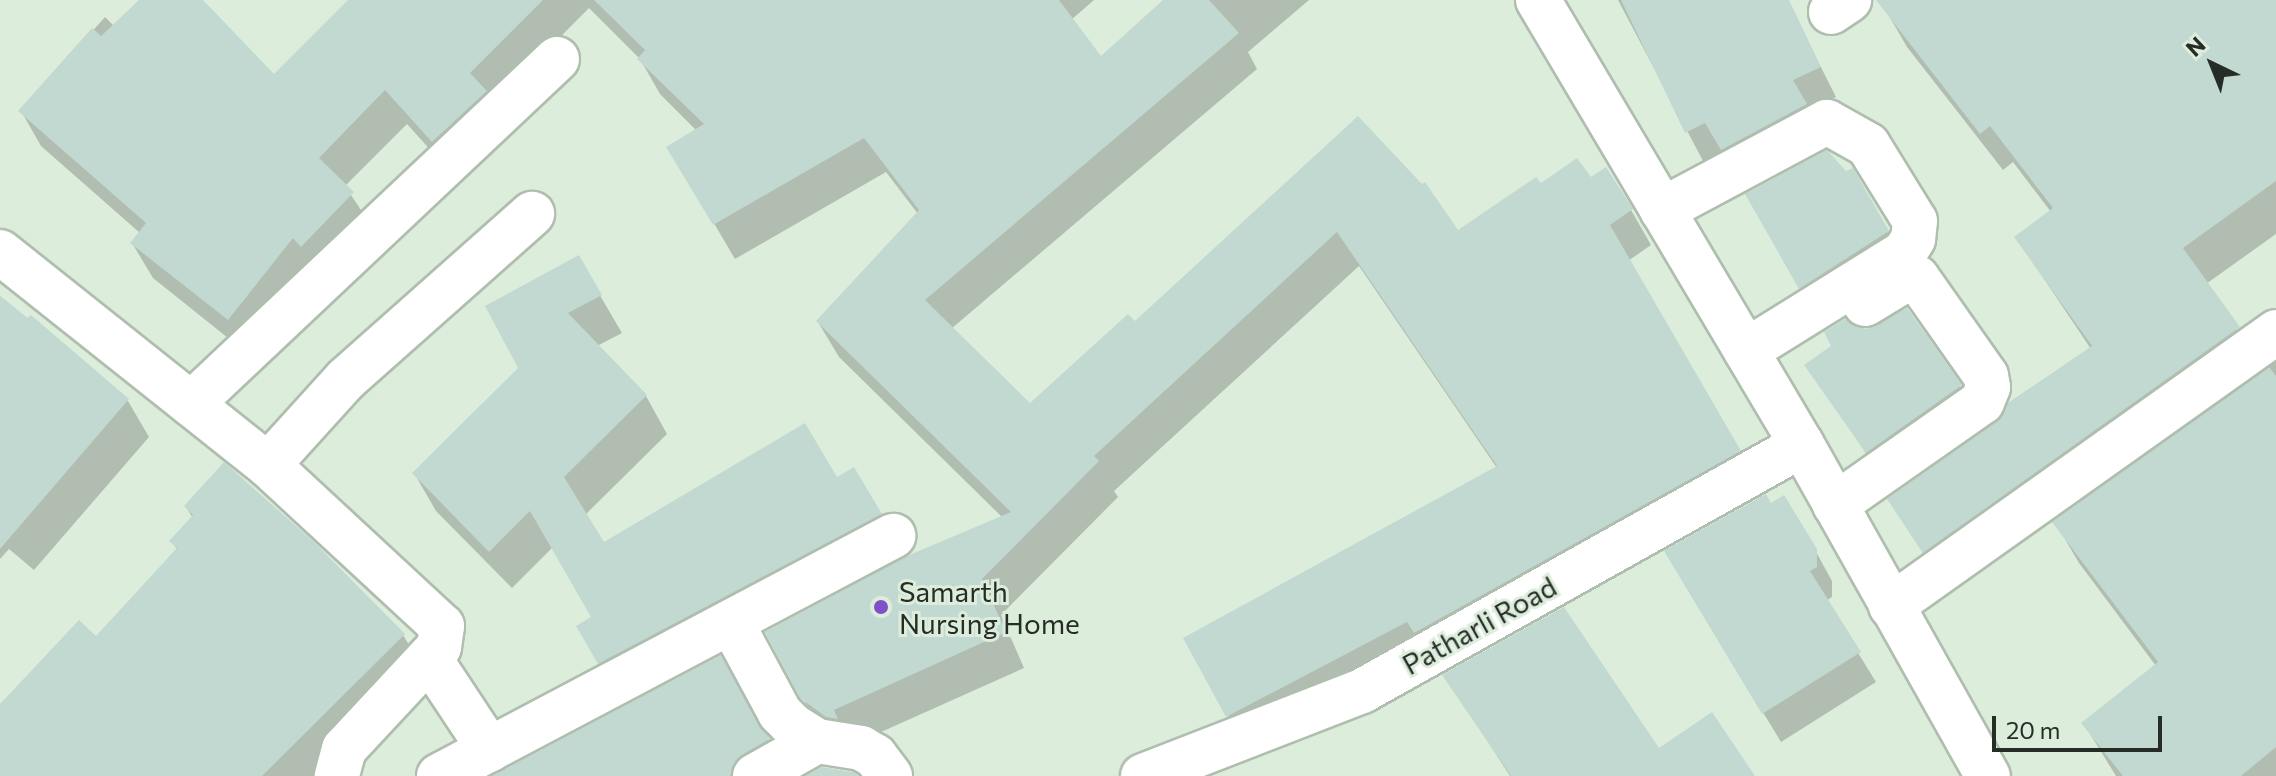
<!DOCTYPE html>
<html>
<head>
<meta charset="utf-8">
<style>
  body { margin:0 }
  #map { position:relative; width:2276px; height:776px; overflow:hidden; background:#ddeddc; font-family:Commissioner,sans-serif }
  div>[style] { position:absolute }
  .shadow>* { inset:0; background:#0003 }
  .building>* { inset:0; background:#c1d9d1 }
  .roads { filter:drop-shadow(2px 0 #afbeae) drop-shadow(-2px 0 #afbeae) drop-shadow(0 2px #afbeae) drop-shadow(0 -2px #afbeae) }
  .minor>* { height:44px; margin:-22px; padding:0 22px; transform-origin:22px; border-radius:22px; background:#fff }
  .dots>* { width:22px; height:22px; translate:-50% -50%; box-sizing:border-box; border:4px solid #ddeddc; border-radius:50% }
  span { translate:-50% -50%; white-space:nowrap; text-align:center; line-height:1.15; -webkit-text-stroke:6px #ddeddc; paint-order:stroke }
  .poi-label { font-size:28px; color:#262c26 }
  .left { translate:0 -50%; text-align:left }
  .street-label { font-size:28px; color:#262c26 }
  .north { position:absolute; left:2172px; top:24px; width:80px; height:80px; -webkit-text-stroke:6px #ddeddc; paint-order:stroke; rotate:317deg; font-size:22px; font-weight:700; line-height:32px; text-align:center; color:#262c26 }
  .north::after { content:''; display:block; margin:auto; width:28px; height:36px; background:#262c26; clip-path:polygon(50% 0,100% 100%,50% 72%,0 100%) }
  .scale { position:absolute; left:1992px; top:716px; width:170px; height:36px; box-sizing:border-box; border:4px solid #262c26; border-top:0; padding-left:10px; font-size:24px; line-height:28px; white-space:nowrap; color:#262c26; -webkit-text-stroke:6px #ddeddc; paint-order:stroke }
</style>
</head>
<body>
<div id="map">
  <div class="shadow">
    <div style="clip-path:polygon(141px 0,200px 0,274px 77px,351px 0,1094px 0,1071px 20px,1100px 59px,1166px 0,1309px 0,1248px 52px,1257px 69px,951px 329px,1030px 406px,1135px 324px,1358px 119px,1457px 233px,1540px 186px,1590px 179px,1631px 210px,1651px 245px,1628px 261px,1759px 486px,1248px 751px,1228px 716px,1497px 468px,1359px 266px,1114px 491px,1118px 497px,1001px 615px,1024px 668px,852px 745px,823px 733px,802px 697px,1003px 518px,839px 357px,818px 322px,918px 214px,886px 172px,735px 259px,669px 147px,697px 131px,660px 94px,640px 59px,589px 8px,493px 105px,454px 176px,407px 124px,345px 186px,373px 228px,248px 354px,153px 278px,132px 243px,140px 233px,41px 146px,21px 111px,105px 17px,114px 26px)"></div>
    <div style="clip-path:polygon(1618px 0,1787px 0,1836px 97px,1808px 110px,1739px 179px,1724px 151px,1703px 161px)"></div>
    <div style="clip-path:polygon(1897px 0,2272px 0,2276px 6px,2276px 234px,2206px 284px,2260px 365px,1946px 589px,1889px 500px,1998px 424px,2091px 349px,2016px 237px,2051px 212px,2013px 162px,2003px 170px,1907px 47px,1885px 9px)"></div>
    <div style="clip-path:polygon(1852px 170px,1909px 270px,1823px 326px,1748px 195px)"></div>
    <div style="clip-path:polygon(578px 258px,622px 333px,597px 346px,646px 396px,667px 434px,585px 515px,603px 545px,836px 479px,880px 515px,902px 552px,621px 700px,578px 627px,594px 618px,553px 547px,512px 588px,436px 511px,414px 473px,520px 368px)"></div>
    <div style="clip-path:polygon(0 296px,128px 401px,149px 437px,34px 570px,9px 549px,0 559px)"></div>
    <div style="clip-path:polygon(2276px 361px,2276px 776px,2116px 776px,2084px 724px,2156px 666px,2079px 563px,2055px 522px)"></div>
    <div style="clip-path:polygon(1807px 366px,1960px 386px,1977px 415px,1885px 481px)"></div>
    <div style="clip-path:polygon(1770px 505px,1815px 550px,1832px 581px,1832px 597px,1826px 601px,1876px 682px,1781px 742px,1683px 581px)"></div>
    <div style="clip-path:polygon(186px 507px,403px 635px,426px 673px,323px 776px,0 776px,0 706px,97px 638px,177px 550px,172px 541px,193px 518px)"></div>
    <div style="clip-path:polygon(1445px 675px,1659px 751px,1752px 776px,1510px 776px)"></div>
    <div style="clip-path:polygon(769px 740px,790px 776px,496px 776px)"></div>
  </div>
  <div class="building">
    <div style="clip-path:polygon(139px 0,203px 0,274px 74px,348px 0,543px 0,470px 73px,487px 91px,432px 142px,385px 90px,319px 158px,354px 192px,301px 247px,293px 238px,228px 320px,130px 243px,146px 223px,18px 111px,92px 28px,101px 36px)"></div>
    <div style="clip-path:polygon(594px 0,1059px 0,1101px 56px,1163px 0,1209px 0,1239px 33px,925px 300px,1030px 403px,1128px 314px,1135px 321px,1358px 116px,1422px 184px,1425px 182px,1458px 230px,1536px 177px,1541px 183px,1577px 158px,1591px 177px,1606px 167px,1633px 209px,1610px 225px,1741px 451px,1414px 633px,1407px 622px,1226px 717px,1183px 638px,1497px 466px,1337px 232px,1094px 456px,1099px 461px,982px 579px,1006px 632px,834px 710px,838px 719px,826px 717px,800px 698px,765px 632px,907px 556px,1011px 512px,816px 321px,919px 210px,864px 138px,713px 225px,666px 147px,704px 124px,637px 59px,645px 50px)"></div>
    <div style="clip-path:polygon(1621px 0,1789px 0,1821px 67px,1793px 80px,1807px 104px,1721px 150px,1705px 123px,1685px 133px)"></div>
    <div style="clip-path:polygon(1876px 0,2276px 0,2276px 181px,2183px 248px,2240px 327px,1923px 553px,1887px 499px,1996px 422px,2008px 403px,2092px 346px,2014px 237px,2053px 208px,1990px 126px,1980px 134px)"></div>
    <div style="clip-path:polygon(1827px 150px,1846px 171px,1853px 168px,1889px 231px,1799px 289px,1745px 194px)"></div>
    <div style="clip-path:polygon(579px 255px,602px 295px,568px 313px,647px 395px,564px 477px,604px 542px,805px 423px,837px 477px,854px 467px,882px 514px,598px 664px,576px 626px,591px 617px,530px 511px,489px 552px,412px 473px,518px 368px,485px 306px)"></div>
    <div style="clip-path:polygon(0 296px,27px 318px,31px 315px,129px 399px,0 549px)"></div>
    <div style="clip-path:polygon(1907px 308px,1962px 385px,1866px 453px,1804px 365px,1831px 346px,1824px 332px,1845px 319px,1866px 329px)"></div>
    <div style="clip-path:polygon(2269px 367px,2276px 376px,2276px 747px,2241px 776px,2123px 776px,2081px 723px,2158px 662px,2052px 522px)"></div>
    <div style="clip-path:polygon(224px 462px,314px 542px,405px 634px,262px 776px,0 776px,0 704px,79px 620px,96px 636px,177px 548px,169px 541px,193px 515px,184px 506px)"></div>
    <div style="clip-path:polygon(1766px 494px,1771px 503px,1784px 495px,1817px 549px,1817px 567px,1810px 571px,1861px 652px,1762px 714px,1664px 551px)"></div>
    <div style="clip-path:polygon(1564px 607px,1659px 748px,1712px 712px,1755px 776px,1511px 776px,1442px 675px)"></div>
    <div style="clip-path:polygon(721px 655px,770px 739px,742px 755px,730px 776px,492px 776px)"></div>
    <div style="clip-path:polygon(822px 767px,853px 772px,859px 776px,806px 776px)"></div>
  </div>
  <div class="roads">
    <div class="minor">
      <div style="left:1538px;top:0;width:517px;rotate:59.32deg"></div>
      <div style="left:1802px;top:445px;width:380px;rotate:60.7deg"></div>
      <div style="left:1831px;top:12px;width:22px;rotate:-34deg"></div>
      <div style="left:1662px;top:210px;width:187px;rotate:-28.1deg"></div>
      <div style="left:1827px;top:122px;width:47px;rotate:29.3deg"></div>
      <div style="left:1868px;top:145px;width:89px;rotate:58.3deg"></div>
      <div style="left:1915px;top:221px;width:18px;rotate:96deg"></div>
      <div style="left:1913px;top:239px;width:15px;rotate:122deg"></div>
      <div style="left:1905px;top:252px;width:187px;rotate:148.1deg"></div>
      <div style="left:0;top:252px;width:342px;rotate:38.5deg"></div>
      <div style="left:268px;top:465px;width:237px;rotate:42.8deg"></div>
      <div style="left:442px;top:626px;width:21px;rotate:98deg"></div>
      <div style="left:439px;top:647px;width:139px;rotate:133deg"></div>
      <div style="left:344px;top:749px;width:28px;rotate:105deg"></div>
      <div style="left:191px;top:404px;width:503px;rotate:-43.31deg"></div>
      <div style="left:268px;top:465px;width:116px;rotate:-47.8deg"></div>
      <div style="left:346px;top:379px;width:249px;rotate:-41.6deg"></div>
      <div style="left:1835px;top:505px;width:179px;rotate:-35deg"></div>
      <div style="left:1982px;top:402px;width:16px;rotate:-68deg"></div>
      <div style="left:1988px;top:387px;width:11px;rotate:-100deg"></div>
      <div style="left:1986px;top:376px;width:120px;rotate:-125.1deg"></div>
      <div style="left:1917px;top:278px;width:9px;rotate:180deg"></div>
      <div style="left:1908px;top:278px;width:50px;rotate:148.8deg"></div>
      <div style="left:1891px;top:606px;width:473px;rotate:-35.4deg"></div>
      <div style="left:731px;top:622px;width:103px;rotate:61.7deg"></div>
      <div style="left:780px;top:713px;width:18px;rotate:45deg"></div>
      <div style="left:793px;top:726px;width:28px;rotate:32deg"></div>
      <div style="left:817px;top:741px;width:45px;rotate:9deg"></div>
      <div style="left:861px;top:748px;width:16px;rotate:30deg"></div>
      <div style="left:875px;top:756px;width:25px;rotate:53deg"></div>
      <div style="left:429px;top:658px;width:110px;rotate:56.5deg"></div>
      <div style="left:439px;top:776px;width:514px;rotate:-27.86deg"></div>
      <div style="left:755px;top:776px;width:71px;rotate:-29.4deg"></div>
      <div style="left:1143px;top:776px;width:235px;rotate:-21.2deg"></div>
      <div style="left:1362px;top:691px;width:504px;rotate:-29.21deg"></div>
    </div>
  </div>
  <div class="dots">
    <div style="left:881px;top:607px;background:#8050c9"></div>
  </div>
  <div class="poi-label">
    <span class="left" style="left:899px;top:607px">Samarth<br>Nursing Home</span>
  </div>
  <div class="street-label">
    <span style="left:1479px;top:625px;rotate:-29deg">Patharli Road</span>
  </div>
  <div class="north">N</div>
  <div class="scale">20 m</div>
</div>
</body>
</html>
